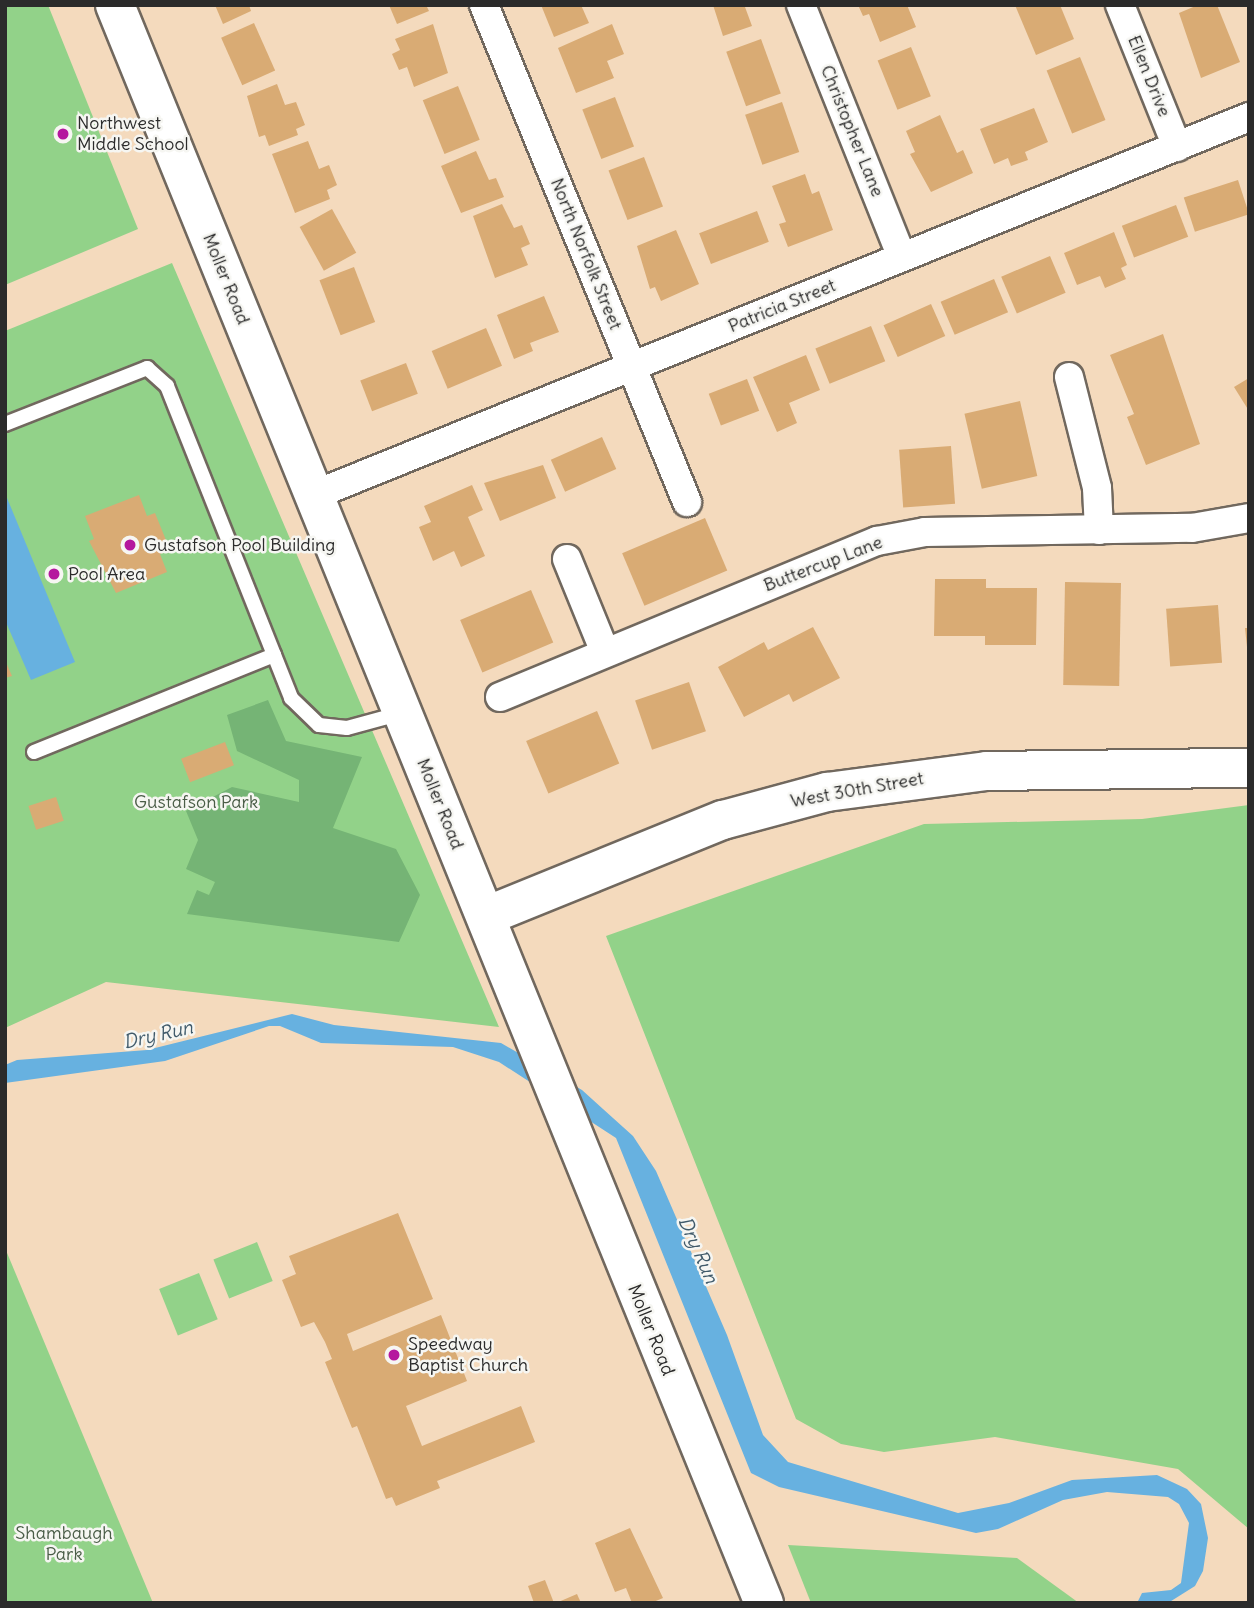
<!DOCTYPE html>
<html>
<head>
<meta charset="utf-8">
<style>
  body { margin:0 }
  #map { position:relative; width:1254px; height:1608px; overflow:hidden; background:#f4dabd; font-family:Delius,sans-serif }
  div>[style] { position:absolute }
  .green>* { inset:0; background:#92d289; transform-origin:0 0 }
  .forest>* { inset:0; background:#75b475 }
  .water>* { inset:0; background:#67b1e0 }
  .building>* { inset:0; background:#d9ab74; transform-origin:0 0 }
  .roads { filter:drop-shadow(2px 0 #71685e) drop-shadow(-2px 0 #71685e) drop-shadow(0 2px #71685e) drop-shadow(0 -2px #71685e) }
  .lane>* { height:14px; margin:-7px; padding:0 7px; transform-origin:7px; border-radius:7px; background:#fff }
  .street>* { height:28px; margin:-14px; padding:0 14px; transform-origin:14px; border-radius:14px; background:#fff }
  .secondary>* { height:38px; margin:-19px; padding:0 19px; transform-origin:19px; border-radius:19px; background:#fff }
  .dots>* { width:19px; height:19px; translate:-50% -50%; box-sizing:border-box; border:4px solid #f6f6f2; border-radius:50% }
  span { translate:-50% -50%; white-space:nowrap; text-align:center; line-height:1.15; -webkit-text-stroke:5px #f6f6f2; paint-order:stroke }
  .street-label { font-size:18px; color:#2b2b2b }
  .poi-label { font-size:18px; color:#2b2b2b }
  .left { translate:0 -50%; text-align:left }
  .park-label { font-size:18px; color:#4a5d47 }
  .water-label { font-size:19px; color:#405a6a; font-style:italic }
  .frame { position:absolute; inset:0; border:7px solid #2b2b2b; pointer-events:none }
</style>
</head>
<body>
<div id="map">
  <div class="green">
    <div style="clip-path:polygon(5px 5px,48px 5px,138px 229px,5px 285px)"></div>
    <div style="clip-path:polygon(172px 263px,499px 1027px,106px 982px,5px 1028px,5px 331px)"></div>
    <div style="clip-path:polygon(1249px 805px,1249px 1529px,1178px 1469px,995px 1437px,884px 1452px,841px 1444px,796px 1419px,606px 936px,924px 824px,1142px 819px)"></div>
    <div style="left:257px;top:1242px;width:42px;height:47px;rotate:68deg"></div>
    <div style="clip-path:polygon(5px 1248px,153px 1603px,5px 1603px)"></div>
    <div style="left:199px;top:1273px;width:50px;height:43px;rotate:68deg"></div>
    <div style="clip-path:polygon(788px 1545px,1017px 1558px,1079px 1603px,811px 1603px)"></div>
  </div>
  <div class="forest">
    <div style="clip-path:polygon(268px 700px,286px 741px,362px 757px,333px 828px,396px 849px,420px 895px,399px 942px,187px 914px,197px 890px,209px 895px,215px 882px,186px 869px,198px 840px,186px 811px,232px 787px,299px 802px,299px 780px,237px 751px,227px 715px)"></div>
  </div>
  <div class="water">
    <div style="clip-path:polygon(7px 498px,75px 662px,31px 680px,5px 620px)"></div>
    <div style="clip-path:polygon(292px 1014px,334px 1025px,501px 1043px,582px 1090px,603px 1109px,633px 1136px,656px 1171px,727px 1335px,763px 1435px,788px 1462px,958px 1513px,1009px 1503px,1072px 1480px,1157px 1475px,1187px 1489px,1201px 1504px,1208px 1538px,1203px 1571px,1195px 1586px,1168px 1603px,1137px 1603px,1142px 1593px,1171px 1590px,1181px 1583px,1189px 1523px,1179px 1504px,1168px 1497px,1107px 1492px,1063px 1500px,998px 1529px,976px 1533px,779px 1487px,751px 1473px,616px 1138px,499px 1062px,453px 1047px,321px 1043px,280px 1026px,269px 1026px,165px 1061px,5px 1083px,5px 1065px,17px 1060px,147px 1050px)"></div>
  </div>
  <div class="building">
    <div style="clip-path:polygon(215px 5px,249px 5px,251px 11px,223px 24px)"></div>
    <div style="clip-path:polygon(389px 5px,426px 5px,429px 11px,397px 24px)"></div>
    <div style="clip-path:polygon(541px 5px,581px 5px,589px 23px,554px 37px)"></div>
    <div style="clip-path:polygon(713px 5px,750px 5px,745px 7px,752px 26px,723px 36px)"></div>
    <div style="clip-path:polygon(858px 5px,907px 5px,916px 27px,880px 42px,869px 14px,863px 16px)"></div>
    <div style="clip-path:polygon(1015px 5px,1060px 5px,1074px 39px,1036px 55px)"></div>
    <div style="clip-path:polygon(1198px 5px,1217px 5px,1240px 62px,1201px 78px,1179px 13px)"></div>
    <div style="left:254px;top:23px;width:52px;height:36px;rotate:66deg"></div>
    <div style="clip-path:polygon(433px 24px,448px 73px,414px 87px,407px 67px,399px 70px,392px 54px,400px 50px,395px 39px)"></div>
    <div style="clip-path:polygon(612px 24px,624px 54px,607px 61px,614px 78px,576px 93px,558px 48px)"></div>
    <div style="left:761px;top:39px;width:58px;height:37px;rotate:70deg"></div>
    <div style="left:911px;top:47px;width:53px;height:36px;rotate:68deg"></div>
    <div style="left:1080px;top:57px;width:68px;height:36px;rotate:68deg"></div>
    <div style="clip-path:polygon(277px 84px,285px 105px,296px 102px,305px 125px,296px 129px,298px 135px,269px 146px,265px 135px,259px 137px,247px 96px)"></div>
    <div style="left:458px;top:86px;width:58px;height:38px;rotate:68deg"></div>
    <div style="left:615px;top:97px;width:53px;height:35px;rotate:69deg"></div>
    <div style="left:782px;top:102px;width:53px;height:39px;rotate:71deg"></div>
    <div style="clip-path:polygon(1034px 108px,1048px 142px,1025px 152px,1028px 160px,1011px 166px,1008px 158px,994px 164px,980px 129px)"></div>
    <div style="clip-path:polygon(940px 115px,957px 153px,963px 150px,973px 173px,931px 192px,910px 154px,915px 152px,906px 131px)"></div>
    <div style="clip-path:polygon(308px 141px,319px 169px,329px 165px,337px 185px,327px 190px,330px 199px,295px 213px,272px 154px)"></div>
    <div style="clip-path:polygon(476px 151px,489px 180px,496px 178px,504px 197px,461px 213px,441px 166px)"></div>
    <div style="left:644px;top:157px;width:53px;height:38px;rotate:69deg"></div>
    <div style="clip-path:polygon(805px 174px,812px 194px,819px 191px,833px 230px,788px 247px,779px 224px,786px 222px,772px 186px)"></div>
    <div style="left:1238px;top:180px;width:36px;height:57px;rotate:72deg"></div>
    <div style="clip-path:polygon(502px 204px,514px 228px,522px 225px,530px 244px,521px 248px,528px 265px,495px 278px,473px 216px)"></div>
    <div style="left:1176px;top:205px;width:34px;height:58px;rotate:69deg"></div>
    <div style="left:332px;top:209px;width:50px;height:37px;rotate:61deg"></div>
    <div style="left:757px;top:211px;width:33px;height:62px;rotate:69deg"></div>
    <div style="clip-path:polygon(676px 230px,699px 284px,661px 301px,655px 287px,650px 289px,637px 246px)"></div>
    <div style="clip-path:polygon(1114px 232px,1127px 265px,1121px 268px,1126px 279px,1105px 288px,1100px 276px,1077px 285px,1064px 253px)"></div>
    <div style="left:1050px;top:256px;width:40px;height:53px;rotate:67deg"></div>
    <div style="left:354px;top:267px;width:59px;height:37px;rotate:69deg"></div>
    <div style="left:994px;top:279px;width:36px;height:58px;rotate:67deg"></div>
    <div style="clip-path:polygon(544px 296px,559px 332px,530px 343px,533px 351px,514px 359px,497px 315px)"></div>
    <div style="left:931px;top:304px;width:35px;height:52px;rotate:66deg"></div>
    <div style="left:871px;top:326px;width:38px;height:60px;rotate:68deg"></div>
    <div style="left:486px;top:328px;width:41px;height:59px;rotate:67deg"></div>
    <div style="clip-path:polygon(1163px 334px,1200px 444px,1146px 465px,1127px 417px,1134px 414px,1110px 355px)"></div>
    <div style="clip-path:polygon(806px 355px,820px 390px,789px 403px,797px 423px,777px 432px,753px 377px)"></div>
    <div style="left:406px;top:363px;width:33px;height:49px;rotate:69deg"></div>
    <div style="clip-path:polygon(1249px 378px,1249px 411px,1234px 387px)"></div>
    <div style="left:747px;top:379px;width:34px;height:41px;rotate:69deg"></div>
    <div style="left:1020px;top:401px;width:77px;height:57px;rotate:77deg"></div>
    <div style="left:602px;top:437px;width:35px;height:56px;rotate:66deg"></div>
    <div style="left:951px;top:446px;width:58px;height:52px;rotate:86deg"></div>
    <div style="clip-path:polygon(543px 465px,556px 498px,500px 521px,484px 483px)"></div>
    <div style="clip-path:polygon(472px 485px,483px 510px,468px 517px,485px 556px,461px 567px,454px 551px,433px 561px,419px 527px,431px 522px,424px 506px)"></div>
    <div style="clip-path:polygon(139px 495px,147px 516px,155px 513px,170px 550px,160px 554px,167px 572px,116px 593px,89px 541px,94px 539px,85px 516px)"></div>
    <div style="left:705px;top:518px;width:57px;height:90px;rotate:67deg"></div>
    <div style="clip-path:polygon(935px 579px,986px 579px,986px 588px,1037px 588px,1036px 645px,985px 645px,985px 636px,934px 636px)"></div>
    <div style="left:1065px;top:582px;width:56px;height:103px;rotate:1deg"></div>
    <div style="left:531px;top:590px;width:57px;height:77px;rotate:67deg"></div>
    <div style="left:1218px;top:605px;width:58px;height:52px;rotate:86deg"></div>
    <div style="clip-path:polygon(813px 627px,840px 678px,793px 702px,789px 694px,744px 717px,718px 667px,764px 642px,768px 650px)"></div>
    <div style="clip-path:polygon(1245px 628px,1249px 628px,1249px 646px,1247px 647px)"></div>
    <div style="clip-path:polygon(5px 660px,12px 676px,5px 678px)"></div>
    <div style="left:689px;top:682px;width:52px;height:57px;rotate:71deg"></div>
    <div style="left:597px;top:711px;width:57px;height:77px;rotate:67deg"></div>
    <div style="left:225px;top:742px;width:25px;height:47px;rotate:69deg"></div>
    <div style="left:56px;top:797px;width:25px;height:29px;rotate:72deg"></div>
    <div style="clip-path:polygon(398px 1213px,433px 1299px,347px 1334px,353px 1351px,441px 1315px,467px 1381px,406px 1406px,422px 1446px,521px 1406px,535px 1442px,437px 1481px,440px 1488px,396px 1506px,392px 1497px,386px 1499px,357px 1426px,352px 1428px,325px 1362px,332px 1359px,325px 1342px,314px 1322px,301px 1327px,282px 1280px,296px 1274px,289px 1256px)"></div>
    <div style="clip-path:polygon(630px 1528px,663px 1598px,651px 1603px,632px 1603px,626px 1588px,615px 1592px,595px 1543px)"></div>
    <div style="clip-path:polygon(545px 1580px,554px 1603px,534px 1603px,528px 1586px)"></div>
    <div style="clip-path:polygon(577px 1594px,581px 1603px,556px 1603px)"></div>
  </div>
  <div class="roads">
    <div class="lane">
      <div style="left:5px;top:424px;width:153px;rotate:-21.5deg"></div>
      <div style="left:147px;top:368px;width:27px;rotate:42deg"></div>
      <div style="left:167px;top:386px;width:336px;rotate:68.3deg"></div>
      <div style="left:291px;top:698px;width:39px;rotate:44deg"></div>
      <div style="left:319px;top:725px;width:28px;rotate:6deg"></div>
      <div style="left:347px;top:728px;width:57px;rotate:-15.3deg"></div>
      <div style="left:34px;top:752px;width:259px;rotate:-22deg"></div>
    </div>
    <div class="street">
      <div style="left:484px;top:5px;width:537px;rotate:67.78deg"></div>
      <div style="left:801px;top:5px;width:271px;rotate:68.2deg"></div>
      <div style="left:1120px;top:5px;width:153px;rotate:68.1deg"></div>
      <div style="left:1069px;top:377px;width:114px;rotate:75.8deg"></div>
      <div style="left:1097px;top:488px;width:42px;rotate:87.3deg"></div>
      <div style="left:314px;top:495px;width:1009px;rotate:-22.01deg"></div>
      <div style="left:567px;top:559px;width:100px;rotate:67.8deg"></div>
      <div style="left:500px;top:697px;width:408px;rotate:-22.5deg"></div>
      <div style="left:877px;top:541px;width:49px;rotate:-10.6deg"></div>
      <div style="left:925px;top:532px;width:267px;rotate:-0.9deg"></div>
      <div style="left:1192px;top:528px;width:58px;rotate:-10deg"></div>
    </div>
    <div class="secondary">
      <div style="left:115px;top:5px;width:1725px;rotate:67.9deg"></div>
      <div style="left:486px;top:916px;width:256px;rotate:-22.1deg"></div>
      <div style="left:723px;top:820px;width:108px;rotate:-15.1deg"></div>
      <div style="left:827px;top:792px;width:161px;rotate:-7.5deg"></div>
      <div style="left:987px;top:771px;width:262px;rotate:-0.7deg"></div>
    </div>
  </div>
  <div class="dots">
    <div style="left:63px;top:134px;background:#b5179e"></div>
    <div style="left:130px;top:545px;background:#b5179e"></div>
    <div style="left:54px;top:574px;background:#b5179e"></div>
    <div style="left:394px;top:1355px;background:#b5179e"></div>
  </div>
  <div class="street-label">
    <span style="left:1149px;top:76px;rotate:68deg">Ellen Drive</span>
    <span style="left:852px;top:131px;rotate:68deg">Christopher Lane</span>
    <span style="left:586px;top:254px;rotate:68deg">North Norfolk Street</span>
    <span style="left:226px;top:279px;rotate:68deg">Moller Road</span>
    <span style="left:782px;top:306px;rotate:-22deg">Patricia Street</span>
    <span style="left:823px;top:564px;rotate:-21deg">Buttercup Lane</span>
    <span style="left:857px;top:790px;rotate:-10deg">West 30th Street</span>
    <span style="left:440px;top:804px;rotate:68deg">Moller Road</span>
    <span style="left:651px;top:1330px;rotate:68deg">Moller Road</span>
  </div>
  <div class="poi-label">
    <span class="left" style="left:77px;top:134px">Northwest<br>Middle School</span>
    <span class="left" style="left:144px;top:545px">Gustafson Pool Building</span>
    <span class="left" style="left:68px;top:574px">Pool Area</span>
    <span class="left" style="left:408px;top:1355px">Speedway<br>Baptist Church</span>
  </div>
  <div class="park-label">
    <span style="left:196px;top:802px">Gustafson Park</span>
    <span style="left:64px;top:1544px">Shambaugh<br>Park</span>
  </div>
  <div class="water-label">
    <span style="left:158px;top:1035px;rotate:-13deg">Dry Run</span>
    <span style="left:698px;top:1250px;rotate:66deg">Dry Run</span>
  </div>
  <div class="frame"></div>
</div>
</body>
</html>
